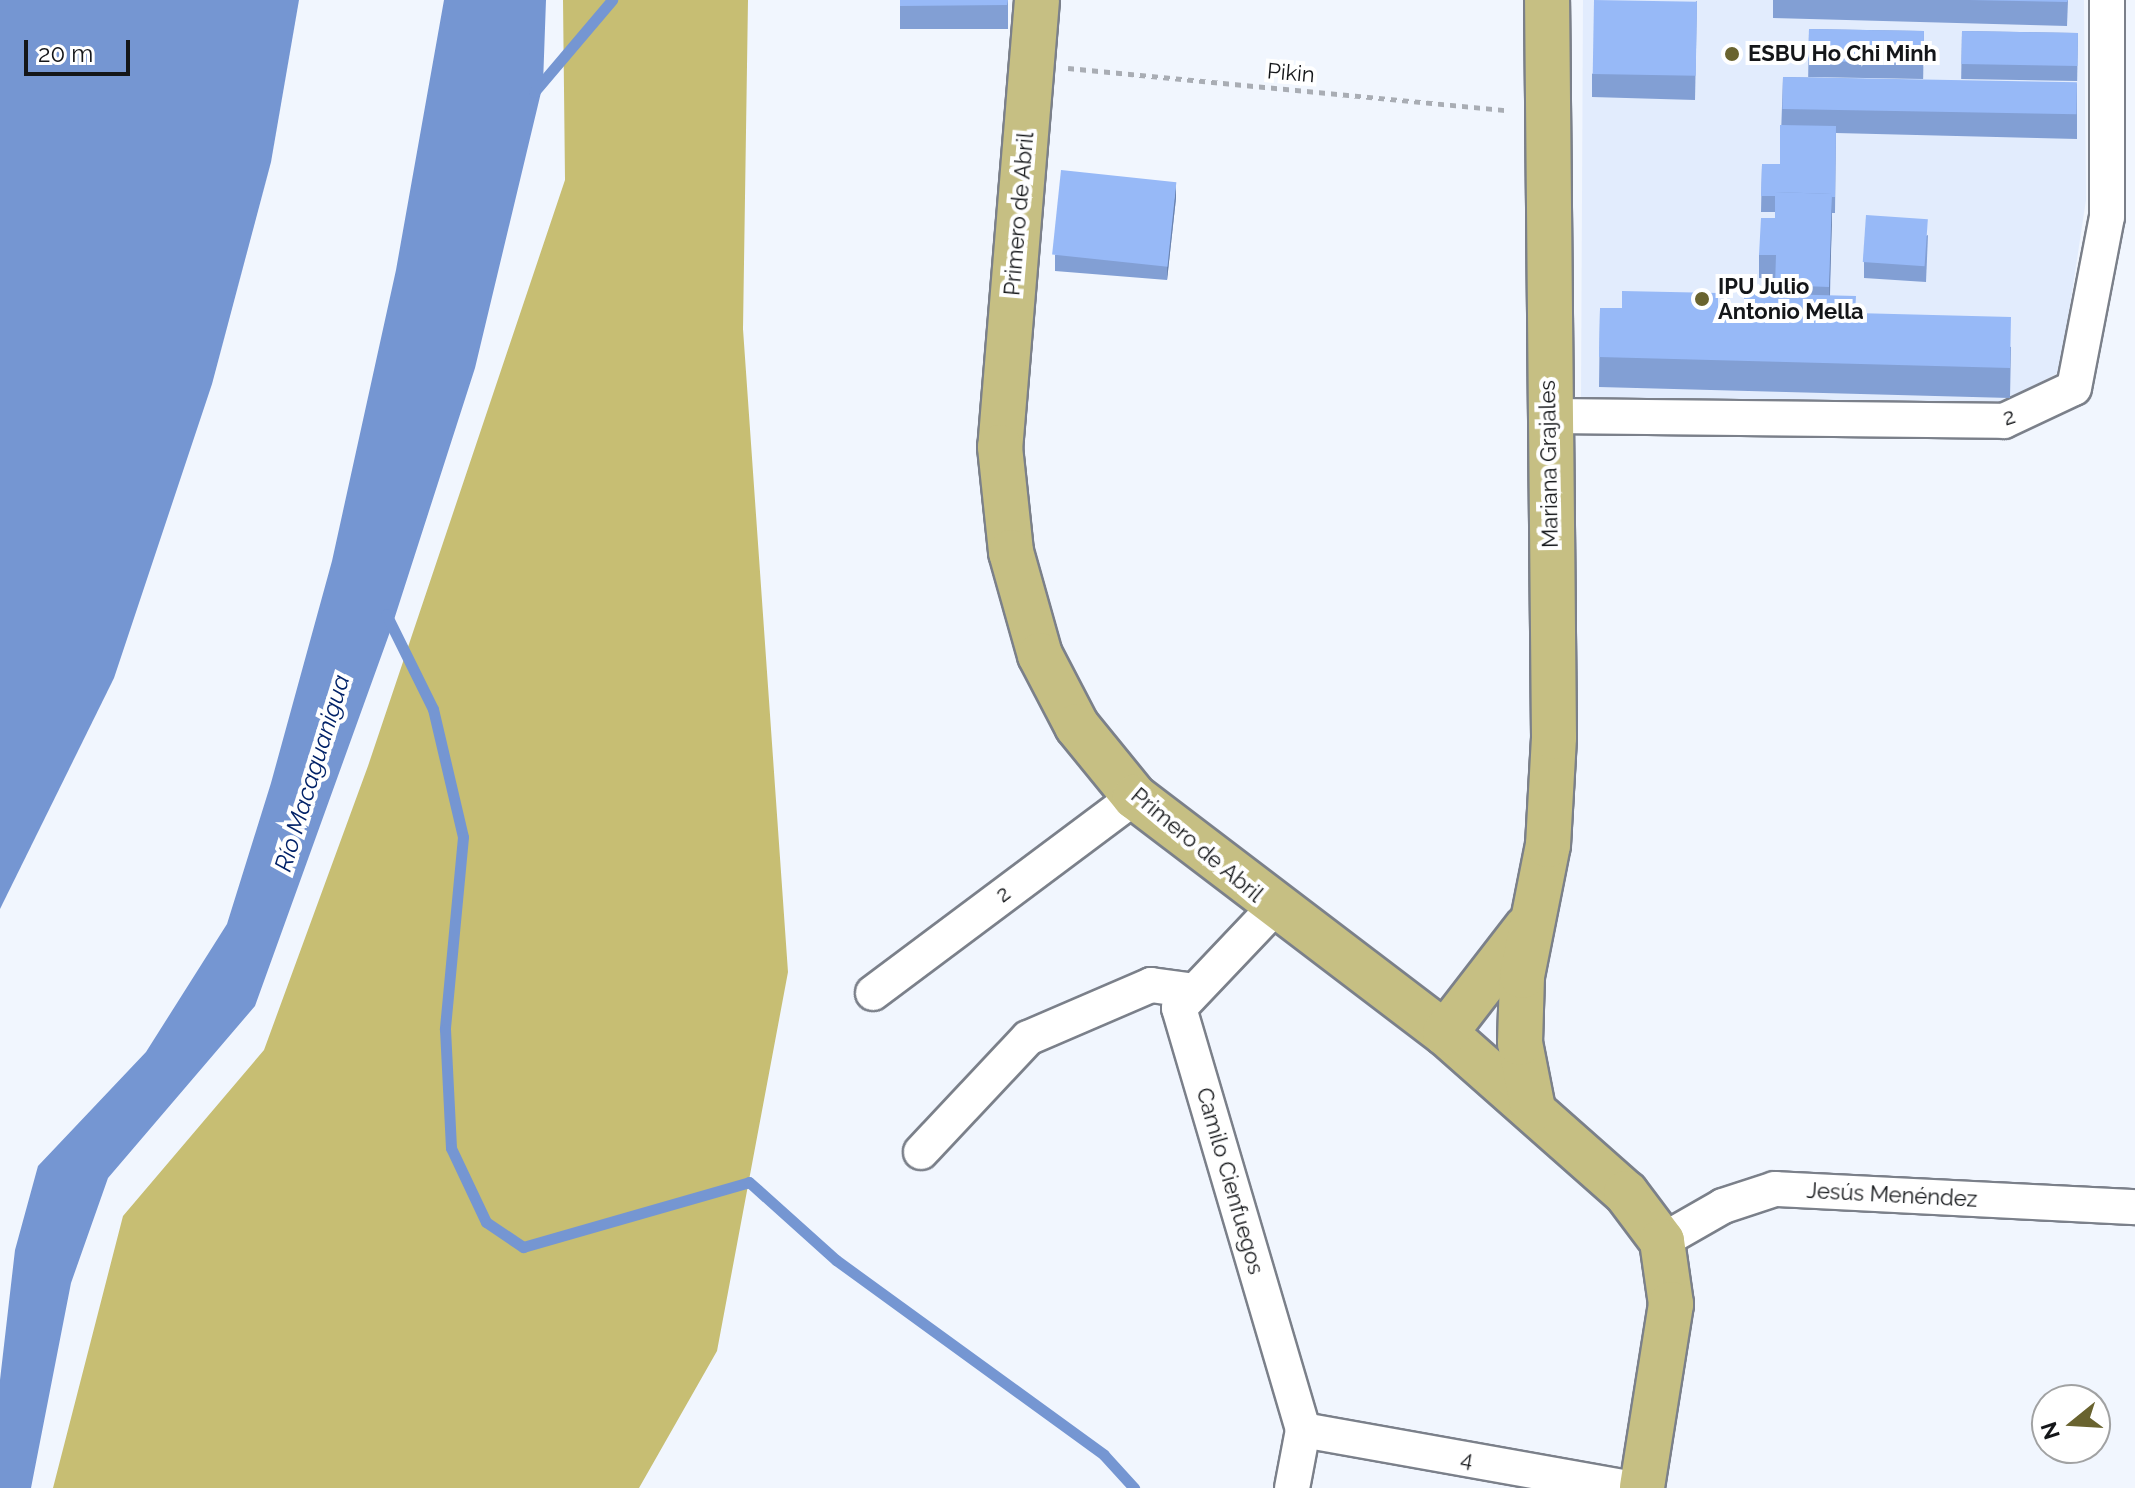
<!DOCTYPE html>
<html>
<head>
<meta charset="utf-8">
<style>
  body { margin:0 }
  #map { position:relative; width:2135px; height:1488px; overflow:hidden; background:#f1f6fe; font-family:Raleway,sans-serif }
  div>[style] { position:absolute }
  .built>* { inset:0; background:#e2ecfd }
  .forest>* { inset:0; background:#c7be73 }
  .water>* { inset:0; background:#7596d2 }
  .stream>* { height:11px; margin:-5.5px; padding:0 5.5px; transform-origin:5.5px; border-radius:5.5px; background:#7596d2 }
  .path>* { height:5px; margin-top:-2.5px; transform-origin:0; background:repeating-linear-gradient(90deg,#a9adb4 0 6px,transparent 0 12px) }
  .roads { filter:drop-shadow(2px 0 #7b808a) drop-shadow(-2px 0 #7b808a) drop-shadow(0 2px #7b808a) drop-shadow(0 -2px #7b808a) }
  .street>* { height:34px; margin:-17px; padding:0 17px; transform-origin:17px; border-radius:17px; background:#fff }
  .primary>* { height:44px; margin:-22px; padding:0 22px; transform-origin:22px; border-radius:22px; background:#c6bf83 }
  .wall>* { inset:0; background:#829fd4; transform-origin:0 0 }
  .shaded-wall>* { inset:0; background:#6a82ad }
  .building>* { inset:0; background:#97b9f7; transform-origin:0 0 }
  .dots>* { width:22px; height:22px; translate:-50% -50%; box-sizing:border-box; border:4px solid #fff; border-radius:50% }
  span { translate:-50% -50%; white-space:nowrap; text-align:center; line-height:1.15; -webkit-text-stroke:8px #fff; paint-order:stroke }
  .poi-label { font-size:22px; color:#141619; font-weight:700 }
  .left { translate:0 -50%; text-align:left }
  .street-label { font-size:22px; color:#141619 }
  .water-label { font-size:24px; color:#022268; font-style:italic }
  .north { position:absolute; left:2031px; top:1384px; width:80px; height:80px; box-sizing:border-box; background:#fff; border:2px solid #a1a2a3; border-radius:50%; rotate:252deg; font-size:22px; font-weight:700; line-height:32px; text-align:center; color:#141619 }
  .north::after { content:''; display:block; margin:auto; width:28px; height:36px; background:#69632f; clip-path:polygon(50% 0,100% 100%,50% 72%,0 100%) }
  .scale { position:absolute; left:24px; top:40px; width:106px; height:36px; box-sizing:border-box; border:4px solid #141619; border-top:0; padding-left:10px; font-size:24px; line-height:28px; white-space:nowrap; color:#141619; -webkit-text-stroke:6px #fff; paint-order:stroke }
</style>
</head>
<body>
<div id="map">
  <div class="built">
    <div style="clip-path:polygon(1583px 0,2084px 0,2086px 200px,2060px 372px,1981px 413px,1581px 398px)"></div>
  </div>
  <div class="forest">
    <div style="clip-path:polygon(563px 0,748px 0,743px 329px,788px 972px,717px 1351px,639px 1488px,53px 1488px,123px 1216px,264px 1050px,368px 766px,565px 180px)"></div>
  </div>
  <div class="water">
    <div style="clip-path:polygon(0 0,299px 0,271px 162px,212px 384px,114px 678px,0 909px)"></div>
    <div style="clip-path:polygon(444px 0,546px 0,543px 84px,475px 368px,391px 629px,255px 1006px,108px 1178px,71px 1283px,31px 1488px,0 1488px,0 1380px,15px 1250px,38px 1166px,146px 1052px,227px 924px,271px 783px,332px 561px,396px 270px)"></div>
  </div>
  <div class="stream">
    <div style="left:534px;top:92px;width:121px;rotate:-49.7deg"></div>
    <div style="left:386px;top:614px;width:106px;rotate:63.7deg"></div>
    <div style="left:433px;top:709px;width:131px;rotate:76.8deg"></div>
    <div style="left:463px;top:837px;width:193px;rotate:95.4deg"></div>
    <div style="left:445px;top:1029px;width:119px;rotate:87.1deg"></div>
    <div style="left:451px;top:1148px;width:82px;rotate:64.7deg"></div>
    <div style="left:486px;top:1222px;width:45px;rotate:34deg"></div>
    <div style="left:523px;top:1247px;width:235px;rotate:-16deg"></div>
    <div style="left:749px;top:1182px;width:117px;rotate:41.9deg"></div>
    <div style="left:836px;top:1260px;width:331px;rotate:36deg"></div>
    <div style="left:1104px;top:1455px;width:45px;rotate:47.7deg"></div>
  </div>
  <div class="path">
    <div style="left:1068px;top:68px;width:442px;rotate:5.5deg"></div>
  </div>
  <div class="roads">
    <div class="street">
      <div style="left:1547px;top:416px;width:457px;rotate:0.6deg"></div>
      <div style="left:2004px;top:421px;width:77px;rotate:-25.2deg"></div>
      <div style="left:2074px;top:388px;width:174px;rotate:-79.1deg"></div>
      <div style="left:2107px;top:217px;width:217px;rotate:-90deg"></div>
      <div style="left:1274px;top:908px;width:138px;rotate:133.5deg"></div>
      <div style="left:1179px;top:1008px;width:440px;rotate:73.6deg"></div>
      <div style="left:1303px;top:1430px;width:59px;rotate:100.7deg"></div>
      <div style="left:873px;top:993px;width:327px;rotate:-36.8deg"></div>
      <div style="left:921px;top:1152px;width:156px;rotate:-46.8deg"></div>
      <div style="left:1028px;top:1038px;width:134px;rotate:-23.3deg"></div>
      <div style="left:1151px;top:985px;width:43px;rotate:7.9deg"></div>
      <div style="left:1662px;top:1241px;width:70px;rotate:-29.8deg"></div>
      <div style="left:1723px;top:1206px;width:55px;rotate:-18.1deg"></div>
      <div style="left:1775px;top:1189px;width:360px;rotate:2.9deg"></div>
      <div style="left:1303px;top:1430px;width:332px;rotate:10.1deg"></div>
    </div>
    <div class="primary">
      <div style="left:1037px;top:0;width:449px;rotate:94.7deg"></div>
      <div style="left:1000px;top:447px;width:106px;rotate:84deg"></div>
      <div style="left:1011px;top:552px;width:107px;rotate:74.3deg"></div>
      <div style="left:1040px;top:655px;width:80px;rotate:62.5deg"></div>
      <div style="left:1077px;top:726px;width:92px;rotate:50.8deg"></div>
      <div style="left:1135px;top:797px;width:390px;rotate:37.3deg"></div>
      <div style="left:1445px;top:1033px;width:242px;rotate:41.5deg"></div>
      <div style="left:1626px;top:1193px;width:60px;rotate:53.1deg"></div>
      <div style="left:1662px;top:1241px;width:64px;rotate:81.9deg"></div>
      <div style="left:1671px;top:1304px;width:186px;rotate:99deg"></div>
      <div style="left:1445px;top:1033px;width:134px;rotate:-52.3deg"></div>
      <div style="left:1533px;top:1109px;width:67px;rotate:-101.1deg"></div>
      <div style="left:1520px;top:1043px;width:67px;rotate:-88.3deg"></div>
      <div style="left:1522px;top:976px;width:134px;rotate:-78.8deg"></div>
      <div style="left:1548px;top:845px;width:108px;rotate:-86.8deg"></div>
      <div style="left:1554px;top:737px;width:737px;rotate:-90.54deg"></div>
    </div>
  </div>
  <div class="wall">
    <div style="left:900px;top:0;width:108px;height:29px"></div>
    <div style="clip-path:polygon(1773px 0,2068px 0,2067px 26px,1773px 18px)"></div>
    <div style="clip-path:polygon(1697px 1px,1695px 100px,1592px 97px,1592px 74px)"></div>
    <div style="left:1809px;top:29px;width:115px;height:48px;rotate:1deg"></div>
    <div style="left:1962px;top:31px;width:116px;height:48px;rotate:1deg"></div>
    <div style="clip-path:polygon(1783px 77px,2077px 84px,2077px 139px,1836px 133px,1835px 213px,1832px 213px,1830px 296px,1856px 313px,2011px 347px,2010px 398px,1599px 387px,1600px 308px,1744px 312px,1775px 294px,1775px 279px,1759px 278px,1759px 255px,1775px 218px,1775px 212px,1761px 212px,1762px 164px,1780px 164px)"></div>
    <div style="clip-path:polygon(1176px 198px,1167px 280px,1055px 271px,1055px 255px)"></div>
    <div style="clip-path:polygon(1928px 235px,1926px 282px,1864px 278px,1864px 262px)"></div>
  </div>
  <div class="shaded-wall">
    <div style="clip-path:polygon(1176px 182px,1176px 198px,1167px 280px,1167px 265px)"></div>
    <div style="clip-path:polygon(1832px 194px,1832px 218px,1829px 310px,1829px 287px)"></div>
  </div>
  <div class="building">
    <div style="clip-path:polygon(900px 0,1008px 0,1007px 5px,900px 6px)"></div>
    <div style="left:1594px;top:0;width:103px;height:74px;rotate:1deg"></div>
    <div style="clip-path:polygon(1969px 0,2068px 0,2067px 2px)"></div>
    <div style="left:1809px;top:29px;width:115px;height:32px;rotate:1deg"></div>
    <div style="left:1962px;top:31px;width:116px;height:33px;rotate:1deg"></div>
    <div style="left:1783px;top:77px;width:294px;height:32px;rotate:1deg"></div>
    <div style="clip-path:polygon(1780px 125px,1836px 126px,1835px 197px,1832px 197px,1832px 194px,1775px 192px,1775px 196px,1761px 196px,1762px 164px,1780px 164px)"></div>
    <div style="left:1061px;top:170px;width:116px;height:85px;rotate:6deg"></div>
    <div style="clip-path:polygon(1775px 192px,1832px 194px,1829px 287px,1775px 285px,1776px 255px,1759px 255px,1761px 218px,1775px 218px)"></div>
    <div style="left:1866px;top:215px;width:62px;height:47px;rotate:4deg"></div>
    <div style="clip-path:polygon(1622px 291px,1718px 293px,1718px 312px,1744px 312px,1744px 293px,1856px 296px,1855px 313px,2011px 317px,2010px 368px,1599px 357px,1600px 308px,1622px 308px)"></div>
  </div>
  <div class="dots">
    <div style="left:1732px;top:54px;background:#69632f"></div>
    <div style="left:1702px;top:299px;background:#69632f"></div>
  </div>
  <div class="poi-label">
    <span class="left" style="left:1748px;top:54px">ESBU Ho Chi Minh</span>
    <span class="left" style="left:1718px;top:299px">IPU Julio<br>Antonio Mella</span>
  </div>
  <div class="street-label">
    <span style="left:1291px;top:73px;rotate:5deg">Pikin</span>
    <span style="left:1019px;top:214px;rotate:-85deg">Primero de Abril</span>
    <span style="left:2009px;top:417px;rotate:-18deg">2</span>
    <span style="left:1549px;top:464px;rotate:-91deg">Mariana Grajales</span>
    <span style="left:1197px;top:845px;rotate:40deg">Primero de Abril</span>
    <span style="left:1003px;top:894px;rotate:-37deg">2</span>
    <span style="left:1230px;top:1181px;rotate:74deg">Camilo Cienfuegos</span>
    <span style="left:1892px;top:1195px;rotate:3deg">Jesús Menéndez</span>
    <span style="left:1467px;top:1459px;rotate:10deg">4</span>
  </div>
  <div class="water-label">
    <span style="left:312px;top:773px;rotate:-73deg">Río Macaguanigua</span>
  </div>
  <div class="north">N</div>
  <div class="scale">20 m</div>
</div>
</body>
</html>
